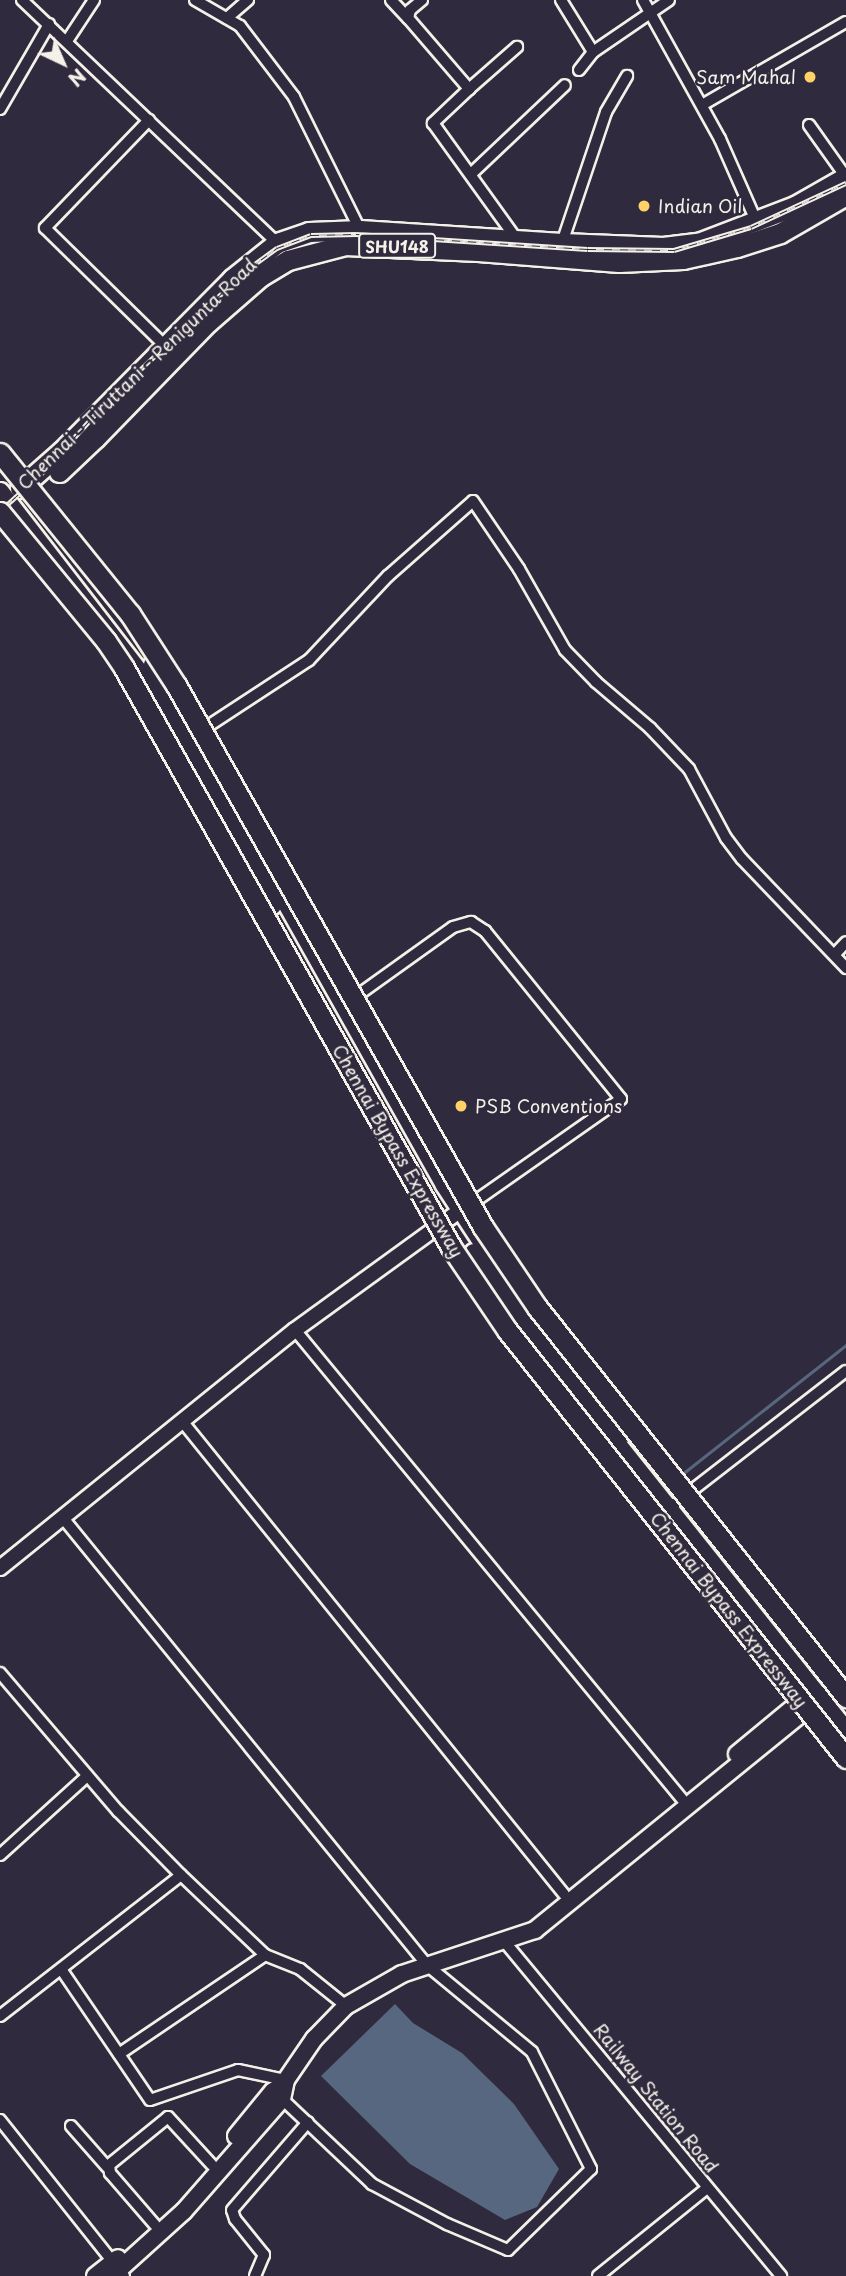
<!DOCTYPE html>
<html>
<head>
<meta charset="utf-8">
<style>
  body { margin:0 }
  #map { position:relative; width:846px; height:2276px; overflow:hidden; background:#2f2a3d; font-family:"Playpen Sans",sans-serif }
  div>[style] { position:absolute }
  .water>* { inset:0; background:#57677f }
  .stream>* { height:2.5px; margin:-1.25px; padding:0 1.25px; transform-origin:1.25px; border-radius:1.25px; background:#57677f }
  .roads { filter:drop-shadow(2px 0 #f4f1e8) drop-shadow(-2px 0 #f4f1e8) drop-shadow(0 2px #f4f1e8) drop-shadow(0 -2px #f4f1e8) }
  .minor>* { height:10px; margin:-5px; padding:0 5px; transform-origin:5px; border-radius:5px; background:#2f2a3d }
  .tertiary>* { height:14px; margin:-7px; padding:0 7px; transform-origin:7px; border-radius:7px; background:#2f2a3d }
  .secondary>* { height:16px; margin:-8px; padding:0 8px; transform-origin:8px; border-radius:8px; background:#2f2a3d }
  .primary>* { height:18px; margin:-9px; padding:0 9px; transform-origin:9px; border-radius:9px; background:#2f2a3d }
  .trunk>* { height:19px; margin:-9.5px; padding:0 9.5px; transform-origin:9.5px; border-radius:9.5px; background:#2f2a3d }
  .rail>* { height:5px; margin-top:-2.5px; transform-origin:0; background:repeating-linear-gradient(90deg,#2f2a3d 0 8px,#f4f1e8 0 16px); box-sizing:border-box; border-block:2px solid #f4f1e8 }
  .bridges { filter:drop-shadow(2px 0 #f4f1e8) drop-shadow(-2px 0 #f4f1e8) drop-shadow(0 2px #f4f1e8) drop-shadow(0 -2px #f4f1e8) }
  .trunk-bridge>* { height:19px; margin:-9.5px; padding:0 9.5px; transform-origin:9.5px; border-radius:9.5px; background:#2f2a3d }
  .dots>* { width:19px; height:19px; translate:-50% -50%; box-sizing:border-box; border:4px solid #2f2a3d; border-radius:50% }
  span { translate:-50% -50%; white-space:nowrap; text-align:center; line-height:1.15; -webkit-text-stroke:5px #2f2a3d; paint-order:stroke }
  .shield-label span { padding:2px 5px; background:#2f2a3d; border:2px solid; border-radius:5px; -webkit-text-stroke-width:0 }
  .shield-label { font-size:16px; color:#f4f1e8; font-weight:700 }
  .poi-label { font-size:18px; color:#f4f1e8 }
  .right { translate:-100% -50%; text-align:right }
  .left { translate:0 -50%; text-align:left }
  .street-label { font-size:18px; color:#f4f1e8 }
  .north { position:absolute; left:28px; top:28px; width:70px; height:70px; -webkit-text-stroke:5px #2f2a3d; paint-order:stroke; rotate:136deg; font-size:19px; font-weight:700; line-height:28px; text-align:center; color:#f4f1e8 }
  .north::after { content:''; display:block; margin:auto; width:24px; height:32px; background:#f4f1e8; clip-path:polygon(50% 0,100% 100%,50% 72%,0 100%) }
</style>
</head>
<body>
<div id="map">
  <div class="water">
    <div style="clip-path:polygon(395px 2004px,413px 2023px,462px 2053px,514px 2104px,559px 2169px,537px 2207px,505px 2220px,410px 2164px,321px 2076px)"></div>
  </div>
  <div class="stream">
    <div style="left:681px;top:1475px;width:210px;rotate:-38.2deg"></div>
  </div>
  <div class="roads">
    <div class="minor">
      <div style="left:22px;top:0;width:352px;rotate:43.6deg"></div>
      <div style="left:195px;top:0;width:52px;rotate:30deg"></div>
      <div style="left:240px;top:26px;width:89px;rotate:52.7deg"></div>
      <div style="left:294px;top:97px;width:148px;rotate:63.6deg"></div>
      <div style="left:391px;top:0;width:25px;rotate:47deg"></div>
      <div style="left:422px;top:0;width:16px;rotate:140deg"></div>
      <div style="left:410px;top:10px;width:8px;rotate:104deg"></div>
      <div style="left:408px;top:18px;width:94px;rotate:49.3deg"></div>
      <div style="left:469px;top:89px;width:50px;rotate:136.6deg"></div>
      <div style="left:433px;top:123px;width:144px;rotate:54.3deg"></div>
      <div style="left:561px;top:0;width:61px;rotate:58.4deg"></div>
      <div style="left:643px;top:0;width:159px;rotate:61deg"></div>
      <div style="left:720px;top:139px;width:92px;rotate:66.2deg"></div>
      <div style="left:227px;top:18px;width:28px;rotate:-41deg"></div>
      <div style="left:67px;top:41px;width:49px;rotate:-56.6deg"></div>
      <div style="left:579px;top:70px;width:23px;rotate:-52deg"></div>
      <div style="left:593px;top:52px;width:92px;rotate:-34.4deg"></div>
      <div style="left:469px;top:89px;width:64px;rotate:-41.2deg"></div>
      <div style="left:702px;top:105px;width:166px;rotate:-30deg"></div>
      <div style="left:0;top:109px;width:98px;rotate:-60deg"></div>
      <div style="left:149px;top:120px;width:150px;rotate:133.9deg"></div>
      <div style="left:45px;top:228px;width:167px;rotate:44.5deg"></div>
      <div style="left:809px;top:125px;width:64px;rotate:54.6deg"></div>
      <div style="left:471px;top:174px;width:129px;rotate:-43.4deg"></div>
      <div style="left:562px;top:243px;width:138px;rotate:-71.4deg"></div>
      <div style="left:606px;top:112px;width:42px;rotate:-59.7deg"></div>
      <div style="left:199px;top:732px;width:131px;rotate:-33.2deg"></div>
      <div style="left:309px;top:660px;width:115px;rotate:-46.8deg"></div>
      <div style="left:388px;top:576px;width:113px;rotate:-41.4deg"></div>
      <div style="left:473px;top:501px;width:82px;rotate:55.9deg"></div>
      <div style="left:519px;top:569px;width:93px;rotate:60.4deg"></div>
      <div style="left:565px;top:650px;width:45px;rotate:45.9deg"></div>
      <div style="left:596px;top:682px;width:71px;rotate:40.4deg"></div>
      <div style="left:650px;top:728px;width:57px;rotate:46.4deg"></div>
      <div style="left:689px;top:769px;width:78px;rotate:61.8deg"></div>
      <div style="left:726px;top:838px;width:26px;rotate:53deg"></div>
      <div style="left:742px;top:859px;width:151px;rotate:46.3deg"></div>
      <div style="left:835px;top:954px;width:16px;rotate:-47deg"></div>
      <div style="left:351px;top:1000px;width:125px;rotate:-35.6deg"></div>
      <div style="left:453px;top:927px;width:19px;rotate:-16deg"></div>
      <div style="left:471px;top:922px;width:17px;rotate:33deg"></div>
      <div style="left:485px;top:931px;width:216px;rotate:51deg"></div>
      <div style="left:621px;top:1099px;width:188px;rotate:145deg"></div>
      <div style="left:295px;top:1330px;width:608px;rotate:50.47deg"></div>
      <div style="left:182px;top:1421px;width:608px;rotate:51.08deg"></div>
      <div style="left:668px;top:1509px;width:225px;rotate:-37.8deg"></div>
      <div style="left:63px;top:1518px;width:576px;rotate:50.84deg"></div>
      <div style="left:427px;top:1965px;width:136px;rotate:39.6deg"></div>
      <div style="left:532px;top:2052px;width:131px;rotate:63.2deg"></div>
      <div style="left:591px;top:2169px;width:116px;rotate:135.7deg"></div>
      <div style="left:508px;top:2250px;width:66px;rotate:-156.9deg"></div>
      <div style="left:447px;top:2224px;width:85px;rotate:-151.9deg"></div>
      <div style="left:372px;top:2184px;width:129px;rotate:-136.6deg"></div>
      <div style="left:0;top:1673px;width:182px;rotate:49.5deg"></div>
      <div style="left:118px;top:1811px;width:90px;rotate:45.5deg"></div>
      <div style="left:181px;top:1875px;width:116px;rotate:43.6deg"></div>
      <div style="left:265px;top:1955px;width:38px;rotate:22deg"></div>
      <div style="left:300px;top:1969px;width:59px;rotate:38.8deg"></div>
      <div style="left:0;top:1855px;width:118px;rotate:-42.2deg"></div>
      <div style="left:504px;top:1941px;width:435px;rotate:50.4deg"></div>
      <div style="left:61px;top:1969px;width:158px;rotate:55.8deg"></div>
      <div style="left:150px;top:2100px;width:93px;rotate:-18.8deg"></div>
      <div style="left:238px;top:2070px;width:49px;rotate:11.8deg"></div>
      <div style="left:0;top:2016px;width:229px;rotate:-37.9deg"></div>
      <div style="left:119px;top:2054px;width:176px;rotate:-34.1deg"></div>
      <div style="left:0;top:2120px;width:199px;rotate:51.5deg"></div>
      <div style="left:71px;top:2126px;width:55px;rotate:48.7deg"></div>
      <div style="left:155px;top:2225px;width:69px;rotate:-130.9deg"></div>
      <div style="left:110px;top:2173px;width:8px;rotate:-97deg"></div>
      <div style="left:109px;top:2165px;width:76px;rotate:-39.1deg"></div>
      <div style="left:168px;top:2117px;width:65px;rotate:47.5deg"></div>
      <div style="left:255px;top:2276px;width:23px;rotate:-67deg"></div>
      <div style="left:264px;top:2255px;width:46px;rotate:-128.9deg"></div>
      <div style="left:235px;top:2219px;width:9px;rotate:-108deg"></div>
      <div style="left:232px;top:2210px;width:116px;rotate:-49.2deg"></div>
      <div style="left:598px;top:2276px;width:140px;rotate:-38.9deg"></div>
    </div>
    <div class="tertiary">
      <div style="left:0;top:1568px;width:379px;rotate:-38.9deg"></div>
      <div style="left:295px;top:1330px;width:205px;rotate:-35.9deg"></div>
    </div>
    <div class="secondary">
      <div style="left:737px;top:1754px;width:75px;rotate:-39.6deg"></div>
      <div style="left:236px;top:2136px;width:58px;rotate:-50.6deg"></div>
      <div style="left:273px;top:2091px;width:13px;rotate:-32deg"></div>
      <div style="left:95px;top:2276px;width:29px;rotate:-38deg"></div>
      <div style="left:112px;top:2276px;width:97px;rotate:-42.1deg"></div>
      <div style="left:184px;top:2211px;width:149px;rotate:-48.8deg"></div>
      <div style="left:282px;top:2099px;width:19px;rotate:-78deg"></div>
      <div style="left:286px;top:2080px;width:50px;rotate:-55.7deg"></div>
      <div style="left:314px;top:2039px;width:46px;rotate:-45.9deg"></div>
      <div style="left:346px;top:2006px;width:64px;rotate:-29.7deg"></div>
      <div style="left:402px;top:1974px;width:140px;rotate:-18.3deg"></div>
      <div style="left:535px;top:1930px;width:382px;rotate:-39.1deg"></div>
    </div>
    <div class="primary">
      <div style="left:0;top:492px;width:235px;rotate:52.3deg"></div>
      <div style="left:144px;top:678px;width:261px;rotate:60.6deg"></div>
      <div style="left:153px;top:665px;width:596px;rotate:60.68deg"></div>
      <div style="left:445px;top:1185px;width:139px;rotate:56.8deg"></div>
      <div style="left:521px;top:1301px;width:168px;rotate:51.8deg"></div>
      <div style="left:474px;top:1253px;width:117px;rotate:55.1deg"></div>
      <div style="left:541px;top:1349px;width:489px;rotate:51.4deg"></div>
    </div>
    <div class="trunk">
      <div style="left:59px;top:472px;width:50px;rotate:-43.4deg"></div>
      <div style="left:95px;top:438px;width:162px;rotate:-45.8deg"></div>
      <div style="left:208px;top:322px;width:70px;rotate:-41deg"></div>
      <div style="left:261px;top:276px;width:31px;rotate:-31deg"></div>
      <div style="left:288px;top:260px;width:59px;rotate:-14.7deg"></div>
      <div style="left:345px;top:245px;width:133px;rotate:2.6deg"></div>
      <div style="left:478px;top:251px;width:141px;rotate:4.5deg"></div>
      <div style="left:619px;top:262px;width:64px;rotate:-2.7deg"></div>
      <div style="left:683px;top:259px;width:55px;rotate:-12.5deg"></div>
      <div style="left:737px;top:247px;width:45px;rotate:-18deg"></div>
      <div style="left:780px;top:233px;width:76px;rotate:-29.9deg"></div>
      <div style="left:20px;top:488px;width:56px;rotate:-41.4deg"></div>
      <div style="left:62px;top:451px;width:242px;rotate:-45.3deg"></div>
      <div style="left:232px;top:279px;width:58px;rotate:-38.7deg"></div>
      <div style="left:277px;top:243px;width:34px;rotate:-19deg"></div>
      <div style="left:309px;top:232px;width:51px;rotate:-2.2deg"></div>
      <div style="left:360px;top:230px;width:202px;rotate:3.7deg"></div>
      <div style="left:562px;top:243px;width:101px;rotate:2.3deg"></div>
      <div style="left:663px;top:247px;width:35px;rotate:-7deg"></div>
      <div style="left:698px;top:243px;width:104px;rotate:-20.9deg"></div>
      <div style="left:795px;top:206px;width:59px;rotate:-29.6deg"></div>
    </div>
  </div>
  <div class="rail">
    <div style="left:0;top:511px;width:55px;rotate:-42.1deg"></div>
    <div style="left:41px;top:474px;width:104px;rotate:-47.7deg"></div>
    <div style="left:111px;top:397px;width:187px;rotate:-43.1deg"></div>
    <div style="left:248px;top:269px;width:36px;rotate:-36deg"></div>
    <div style="left:277px;top:248px;width:36px;rotate:-21deg"></div>
    <div style="left:311px;top:235px;width:45px;rotate:-1.3deg"></div>
    <div style="left:356px;top:234px;width:232px;rotate:3.7deg"></div>
    <div style="left:588px;top:249px;width:86px;rotate:0.7deg"></div>
    <div style="left:674px;top:250px;width:80px;rotate:-16.6deg"></div>
    <div style="left:751px;top:227px;width:105px;rotate:-24.9deg"></div>
  </div>
  <div class="bridges">
    <div class="trunk-bridge">
      <div style="left:0;top:453px;width:207px;rotate:51.1deg"></div>
      <div style="left:130px;top:614px;width:85px;rotate:57.1deg"></div>
      <div style="left:176px;top:685px;width:623px;rotate:60.47deg"></div>
      <div style="left:483px;top:1227px;width:97px;rotate:56deg"></div>
      <div style="left:537px;top:1307px;width:498px;rotate:51.6deg"></div>
      <div style="left:0;top:512px;width:167px;rotate:50.6deg"></div>
      <div style="left:106px;top:641px;width:32px;rotate:56deg"></div>
      <div style="left:124px;top:668px;width:665px;rotate:60.54deg"></div>
      <div style="left:451px;top:1247px;width:100px;rotate:56deg"></div>
      <div style="left:507px;top:1330px;width:546px;rotate:51.62deg"></div>
    </div>
  </div>
  <div class="dots">
    <div style="left:810px;top:77px;background:#ffd166"></div>
    <div style="left:644px;top:206px;background:#ffd166"></div>
    <div style="left:461px;top:1106px;background:#ffd166"></div>
  </div>
  <div class="shield-label">
    <span style="left:397px;top:246px">SHU148</span>
  </div>
  <div class="poi-label">
    <span class="right" style="left:796px;top:77px">Sam Mahal</span>
    <span class="left" style="left:658px;top:206px">Indian Oil</span>
    <span class="left" style="left:475px;top:1106px">PSB Conventions</span>
  </div>
  <div class="street-label">
    <span style="left:137px;top:374px;rotate:-44deg">Chennai - Tiruttani - Renigunta Road</span>
    <span style="left:398px;top:1151px;rotate:60deg">Chennai Bypass Expressway</span>
    <span style="left:729px;top:1610px;rotate:52deg">Chennai Bypass Expressway</span>
    <span style="left:656px;top:2098px;rotate:51deg">Railway Station Road</span>
  </div>
  <div class="north">N</div>
</div>
</body>
</html>
